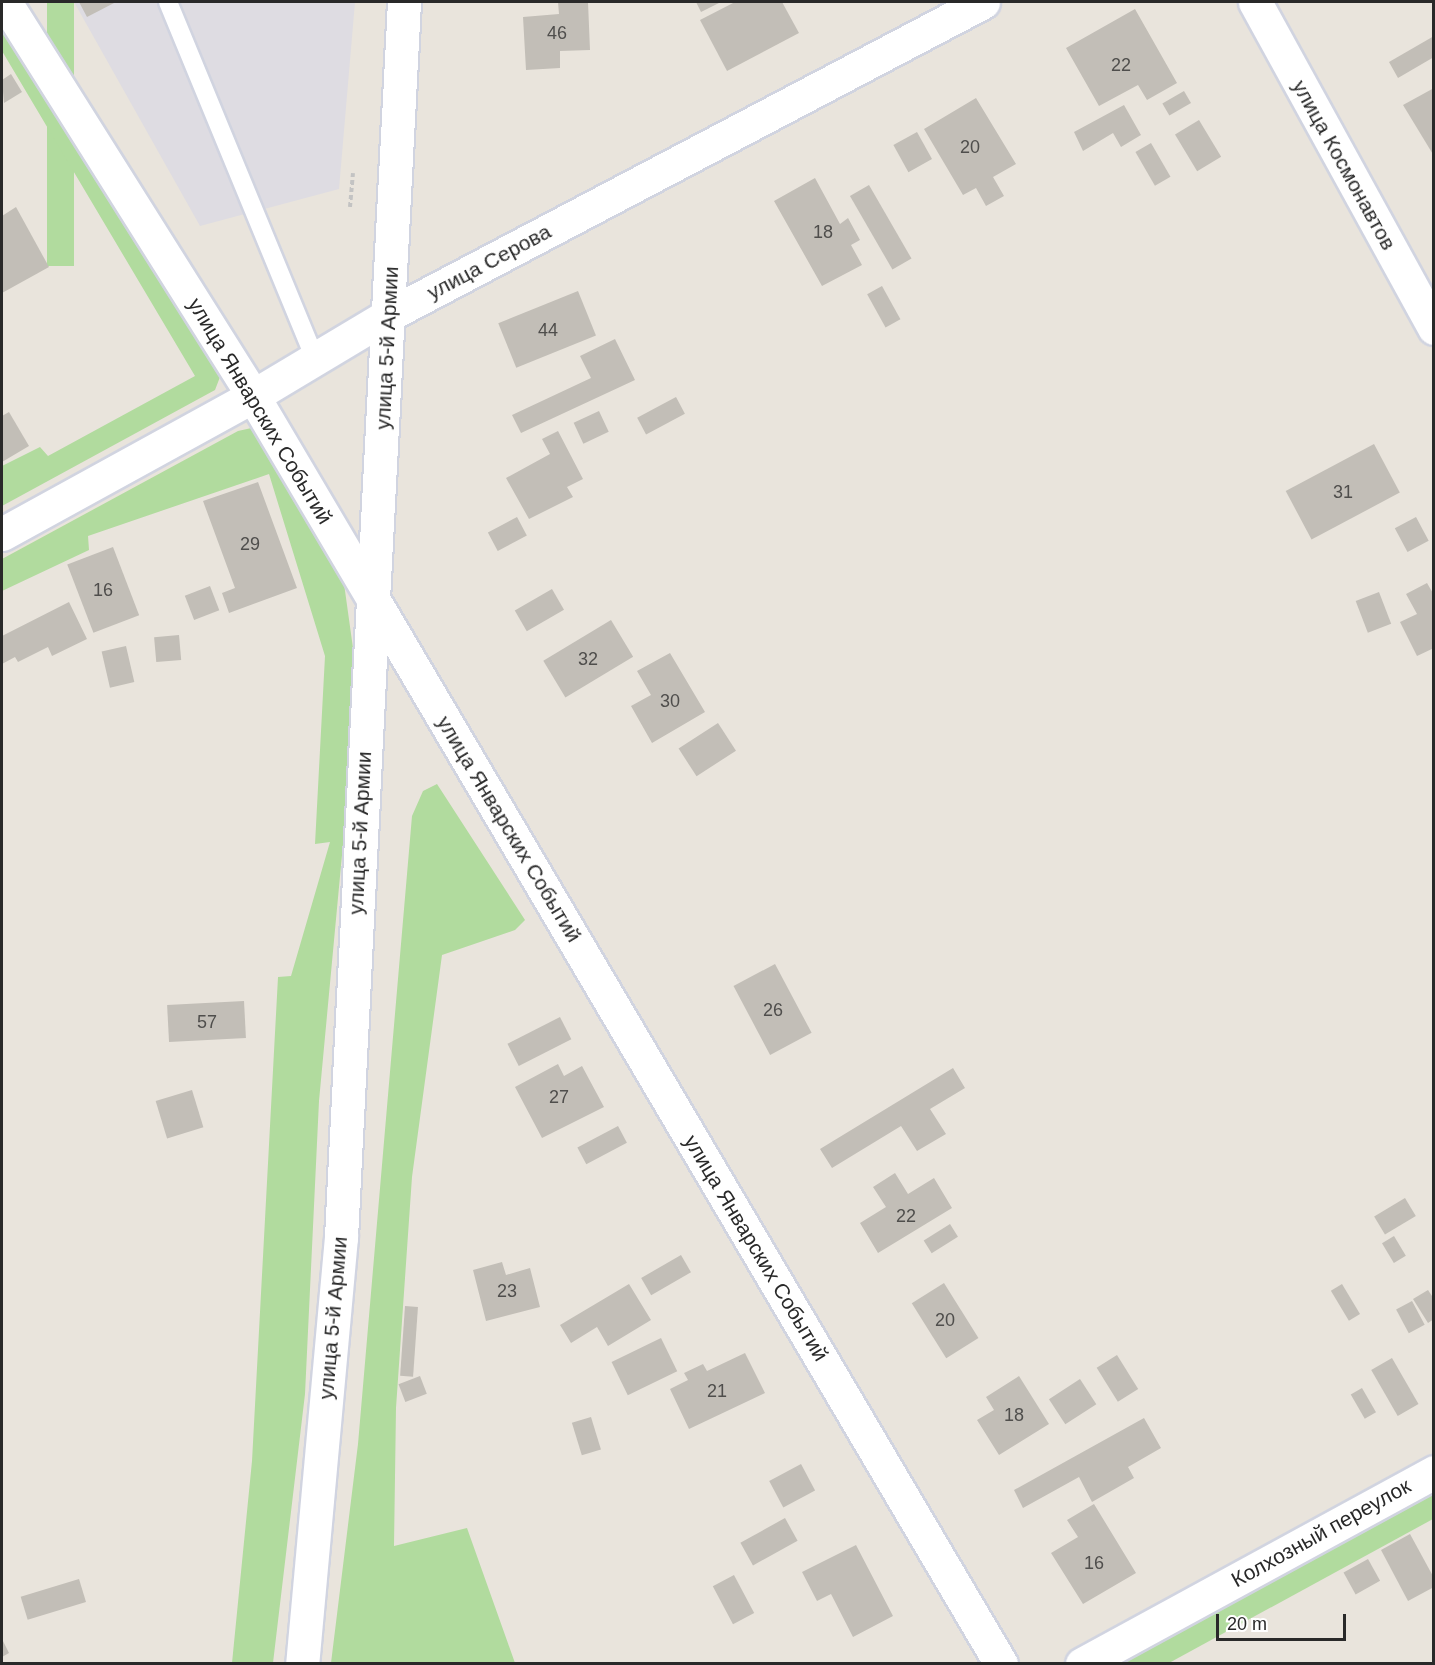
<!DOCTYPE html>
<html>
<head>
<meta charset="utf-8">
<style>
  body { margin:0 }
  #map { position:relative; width:1435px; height:1665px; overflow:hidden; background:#e9e4dc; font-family:Helvetica,sans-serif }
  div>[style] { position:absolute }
  .industrial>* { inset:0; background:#dedce2 }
  .green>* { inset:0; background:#b1db9e; transform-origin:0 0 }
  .building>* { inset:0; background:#c2beb7; transform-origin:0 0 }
  .path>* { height:4px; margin-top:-2px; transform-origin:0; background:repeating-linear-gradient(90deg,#c3c3c3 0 4.5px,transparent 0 7.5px) }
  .roads { filter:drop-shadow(2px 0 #d1d4e0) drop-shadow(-2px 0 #d1d4e0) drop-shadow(0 2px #d1d4e0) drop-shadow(0 -2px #d1d4e0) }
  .service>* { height:18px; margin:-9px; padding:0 9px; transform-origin:9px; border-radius:9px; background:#fff }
  .minor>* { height:33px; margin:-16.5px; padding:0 16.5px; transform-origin:16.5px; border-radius:16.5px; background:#fff }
  .tertiary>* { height:33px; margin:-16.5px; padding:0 16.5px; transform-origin:16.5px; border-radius:16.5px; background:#fff }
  span { translate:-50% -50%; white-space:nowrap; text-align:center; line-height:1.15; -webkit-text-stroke:5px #fff; paint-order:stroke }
  .number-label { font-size:18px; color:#4f4e4c }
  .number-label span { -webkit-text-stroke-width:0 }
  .street-label { font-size:21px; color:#292929 }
  .frame { position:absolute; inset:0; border:3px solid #292929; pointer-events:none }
  .scale { position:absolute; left:1216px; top:1614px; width:130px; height:27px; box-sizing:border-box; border:3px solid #292929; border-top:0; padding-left:8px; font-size:18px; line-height:21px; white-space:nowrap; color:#292929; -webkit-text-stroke:4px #fff; paint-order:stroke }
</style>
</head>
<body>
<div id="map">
  <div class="industrial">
    <div style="clip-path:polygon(74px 2px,355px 2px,339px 189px,200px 226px)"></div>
  </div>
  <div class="green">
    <div style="left:47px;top:2px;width:27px;height:264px"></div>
    <div style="clip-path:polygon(2px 20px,217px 362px,220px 377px,215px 390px,2px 506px,2px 466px,40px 447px,48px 456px,195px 376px,2px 51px)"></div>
    <div style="clip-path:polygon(260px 426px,341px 562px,358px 684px,319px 1101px,305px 1394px,273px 1663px,232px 1663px,252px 1461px,278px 977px,291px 976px,330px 842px,315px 844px,325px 656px,269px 474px,88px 536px,89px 550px,2px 591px,2px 559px,238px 431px)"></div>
    <div style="clip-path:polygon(437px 784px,525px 920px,515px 930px,442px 955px,412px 1177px,396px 1408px,394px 1546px,467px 1528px,515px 1663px,331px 1663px,358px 1444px,412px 816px,423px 791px)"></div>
    <div style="clip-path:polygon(1433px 1481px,1433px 1519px,1169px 1663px,1105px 1664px)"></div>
  </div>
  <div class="building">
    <div style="clip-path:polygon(79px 2px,116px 2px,87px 17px)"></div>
    <div style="clip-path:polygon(558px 2px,588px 2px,590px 50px,560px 51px,560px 68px,526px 70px,523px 17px,559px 14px)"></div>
    <div style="clip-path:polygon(696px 2px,721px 2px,701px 12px)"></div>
    <div style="clip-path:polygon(735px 2px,782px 2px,799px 33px,727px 71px,700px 20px)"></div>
    <div style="clip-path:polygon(1135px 9px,1177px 83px,1147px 100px,1138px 85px,1099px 106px,1066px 48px)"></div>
    <div style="clip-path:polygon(1434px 36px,1434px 57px,1398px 78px,1389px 62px)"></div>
    <div style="clip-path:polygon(11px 74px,22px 92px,4px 103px,2px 80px)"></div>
    <div style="clip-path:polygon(1434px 88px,1434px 156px,1403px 105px)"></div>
    <div style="left:1184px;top:91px;width:14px;height:25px;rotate:60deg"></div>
    <div style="clip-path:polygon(976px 98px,1016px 164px,993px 177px,1004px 196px,986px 206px,976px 188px,963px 195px,924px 129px)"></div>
    <div style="clip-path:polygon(1124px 105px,1141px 135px,1121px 147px,1113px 133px,1083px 151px,1074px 132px)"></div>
    <div style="left:1199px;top:120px;width:43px;height:28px;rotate:59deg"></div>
    <div style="left:917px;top:132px;width:31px;height:27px;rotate:61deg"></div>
    <div style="left:1151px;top:143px;width:39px;height:18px;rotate:60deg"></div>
    <div style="clip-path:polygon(815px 178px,840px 224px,848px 218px,860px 240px,851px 245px,862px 265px,822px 286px,774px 201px)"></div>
    <div style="left:869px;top:185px;width:85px;height:22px;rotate:60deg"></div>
    <div style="clip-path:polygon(16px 207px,49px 267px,2px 293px,2px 216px)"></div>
    <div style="left:882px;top:286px;width:38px;height:17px;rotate:61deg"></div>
    <div style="left:578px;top:291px;width:48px;height:86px;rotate:68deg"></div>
    <div style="clip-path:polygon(615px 339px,635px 380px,521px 433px,512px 415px,591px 378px,580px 356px)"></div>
    <div style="left:676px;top:397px;width:19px;height:44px;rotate:62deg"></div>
    <div style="left:599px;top:411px;width:23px;height:28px;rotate:65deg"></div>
    <div style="clip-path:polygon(9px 412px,29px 446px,2px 462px,2px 416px)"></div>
    <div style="clip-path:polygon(558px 431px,583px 479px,567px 487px,573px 497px,529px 519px,506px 478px,550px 454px,542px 439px)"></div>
    <div style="left:1374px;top:444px;width:55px;height:100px;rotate:62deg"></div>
    <div style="clip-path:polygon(258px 482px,297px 588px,229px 613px,222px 593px,235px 588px,203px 501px)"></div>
    <div style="left:517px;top:517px;width:21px;height:33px;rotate:62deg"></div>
    <div style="left:1416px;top:517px;width:27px;height:24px;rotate:62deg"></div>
    <div style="left:113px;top:547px;width:73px;height:49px;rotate:69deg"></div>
    <div style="clip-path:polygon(1427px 583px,1434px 595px,1434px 648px,1417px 656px,1400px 622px,1417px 614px,1406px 594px)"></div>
    <div style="left:210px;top:586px;width:26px;height:27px;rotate:69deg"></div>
    <div style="left:552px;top:589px;width:24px;height:43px;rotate:60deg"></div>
    <div style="left:1379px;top:592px;width:34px;height:25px;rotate:69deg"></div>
    <div style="clip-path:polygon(69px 602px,87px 639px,52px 656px,48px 647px,18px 662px,15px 657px,2px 664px,2px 636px)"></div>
    <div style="left:611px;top:620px;width:43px;height:79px;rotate:59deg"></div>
    <div style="left:179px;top:635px;width:25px;height:25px;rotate:85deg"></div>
    <div style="left:126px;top:646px;width:37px;height:25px;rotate:77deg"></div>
    <div style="clip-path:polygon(670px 653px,705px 712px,652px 743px,631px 706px,651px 695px,637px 671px)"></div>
    <div style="left:718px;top:723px;width:33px;height:47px;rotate:57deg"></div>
    <div style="left:775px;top:964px;width:78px;height:47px;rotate:62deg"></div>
    <div style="left:244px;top:1001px;width:37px;height:77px;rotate:87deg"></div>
    <div style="left:560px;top:1017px;width:25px;height:59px;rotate:63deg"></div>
    <div style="clip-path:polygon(558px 1064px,564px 1076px,582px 1066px,604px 1107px,542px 1138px,515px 1087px)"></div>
    <div style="clip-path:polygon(953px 1068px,965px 1088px,930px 1109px,946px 1134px,917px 1151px,901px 1126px,832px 1168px,820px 1149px)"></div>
    <div style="left:192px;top:1090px;width:39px;height:38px;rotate:73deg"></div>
    <div style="left:618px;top:1126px;width:19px;height:46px;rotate:62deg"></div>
    <div style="clip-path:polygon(895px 1173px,908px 1194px,934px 1178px,952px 1208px,878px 1253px,860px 1223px,886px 1207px,873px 1187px)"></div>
    <div style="left:1405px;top:1198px;width:21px;height:36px;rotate:59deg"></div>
    <div style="left:950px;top:1224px;width:15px;height:31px;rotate:58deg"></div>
    <div style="left:1394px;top:1236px;width:23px;height:14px;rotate:59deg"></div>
    <div style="left:681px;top:1255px;width:20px;height:46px;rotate:60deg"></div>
    <div style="clip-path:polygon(502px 1262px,506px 1275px,530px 1268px,540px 1307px,486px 1321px,473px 1270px)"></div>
    <div style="left:944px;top:1283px;width:65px;height:38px;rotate:58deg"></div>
    <div style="clip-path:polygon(629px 1284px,651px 1320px,608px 1346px,597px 1327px,571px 1343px,560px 1325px)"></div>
    <div style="left:1342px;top:1284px;width:35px;height:13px;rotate:59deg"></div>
    <div style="clip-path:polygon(1428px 1290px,1434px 1299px,1434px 1319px,1428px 1323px,1413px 1299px)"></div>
    <div style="left:1412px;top:1301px;width:27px;height:18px;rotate:62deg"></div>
    <div style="left:405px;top:1306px;width:13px;height:70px;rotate:4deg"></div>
    <div style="left:661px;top:1338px;width:37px;height:55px;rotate:64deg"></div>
    <div style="clip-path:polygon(745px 1353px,765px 1393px,689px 1429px,670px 1389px,688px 1380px,684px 1373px,703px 1364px,707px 1371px)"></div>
    <div style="left:1117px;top:1355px;width:40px;height:24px;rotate:58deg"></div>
    <div style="left:1392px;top:1358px;width:53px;height:24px;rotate:60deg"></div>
    <div style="left:420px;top:1376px;width:19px;height:23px;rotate:69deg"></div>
    <div style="clip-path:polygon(1019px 1376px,1049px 1424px,999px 1455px,977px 1420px,994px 1410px,986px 1397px)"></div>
    <div style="left:1080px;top:1379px;width:30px;height:37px;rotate:57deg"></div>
    <div style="left:1362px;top:1388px;width:28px;height:13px;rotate:60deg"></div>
    <div style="left:591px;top:1417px;width:34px;height:20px;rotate:73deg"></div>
    <div style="clip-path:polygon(1144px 1418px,1161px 1448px,1128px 1467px,1134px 1478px,1092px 1502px,1079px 1477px,1023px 1508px,1014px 1490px)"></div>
    <div style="left:801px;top:1464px;width:30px;height:36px;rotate:62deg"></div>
    <div style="clip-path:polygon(1094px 1504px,1136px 1573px,1083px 1604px,1051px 1553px,1078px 1537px,1067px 1520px)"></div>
    <div style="left:785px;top:1518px;width:26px;height:51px;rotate:61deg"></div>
    <div style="clip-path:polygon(1410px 1534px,1434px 1578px,1434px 1587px,1408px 1601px,1381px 1550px)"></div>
    <div style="clip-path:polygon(856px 1545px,893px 1616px,853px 1637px,831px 1594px,817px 1601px,802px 1572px)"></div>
    <div style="left:1368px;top:1559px;width:25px;height:28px;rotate:61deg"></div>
    <div style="left:734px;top:1575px;width:43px;height:24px;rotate:62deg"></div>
    <div style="left:79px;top:1579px;width:24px;height:61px;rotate:73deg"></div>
    <div style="clip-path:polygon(2px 1639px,9px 1653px,2px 1657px)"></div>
  </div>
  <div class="path">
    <div style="left:350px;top:207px;width:34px;rotate:-85deg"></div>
  </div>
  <div class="roads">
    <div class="service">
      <div style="left:168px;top:2px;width:385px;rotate:67.6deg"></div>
    </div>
    <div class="minor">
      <div style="left:5px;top:2px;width:466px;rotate:57.8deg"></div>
      <div style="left:253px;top:396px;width:236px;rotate:59.4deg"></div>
      <div style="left:373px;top:599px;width:639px;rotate:92.87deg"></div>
      <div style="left:341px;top:1237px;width:429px;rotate:95.2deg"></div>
      <div style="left:1255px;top:2px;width:372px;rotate:61.2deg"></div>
      <div style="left:2px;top:534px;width:286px;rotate:-28.8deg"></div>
      <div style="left:253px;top:396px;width:160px;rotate:-30.9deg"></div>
      <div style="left:390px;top:314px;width:670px;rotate:-27.75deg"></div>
      <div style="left:1082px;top:1664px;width:401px;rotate:-28.6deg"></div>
    </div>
    <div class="tertiary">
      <div style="left:404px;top:2px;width:598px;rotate:92.97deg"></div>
      <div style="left:373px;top:599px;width:1236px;rotate:59.47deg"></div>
    </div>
  </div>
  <div class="number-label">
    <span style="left:557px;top:33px">46</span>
    <span style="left:1121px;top:65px">22</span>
    <span style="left:970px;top:147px">20</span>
    <span style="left:823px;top:232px">18</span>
    <span style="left:548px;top:330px">44</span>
    <span style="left:1343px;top:492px">31</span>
    <span style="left:250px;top:544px">29</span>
    <span style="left:103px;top:590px">16</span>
    <span style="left:588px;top:659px">32</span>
    <span style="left:670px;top:701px">30</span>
    <span style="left:773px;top:1010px">26</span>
    <span style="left:207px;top:1022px">57</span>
    <span style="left:559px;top:1097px">27</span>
    <span style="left:906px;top:1216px">22</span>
    <span style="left:507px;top:1291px">23</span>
    <span style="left:945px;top:1320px">20</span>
    <span style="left:717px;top:1391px">21</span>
    <span style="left:1014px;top:1415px">18</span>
    <span style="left:1094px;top:1563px">16</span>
  </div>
  <div class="street-label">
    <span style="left:1344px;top:165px;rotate:61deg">улица Космонавтов</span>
    <span style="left:489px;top:262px;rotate:-28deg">улица Серова</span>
    <span style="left:387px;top:348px;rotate:-87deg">улица 5-й Армии</span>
    <span style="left:260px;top:411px;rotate:59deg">улица Январских Событий</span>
    <span style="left:509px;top:829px;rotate:59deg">улица Январских Событий</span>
    <span style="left:360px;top:833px;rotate:-87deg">улица 5-й Армии</span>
    <span style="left:756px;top:1248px;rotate:59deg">улица Январских Событий</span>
    <span style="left:333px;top:1318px;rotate:-85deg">улица 5-й Армии</span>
    <span style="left:1321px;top:1533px;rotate:-29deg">Колхозный переулок</span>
  </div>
  <div class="frame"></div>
  <div class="scale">20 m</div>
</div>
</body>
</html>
